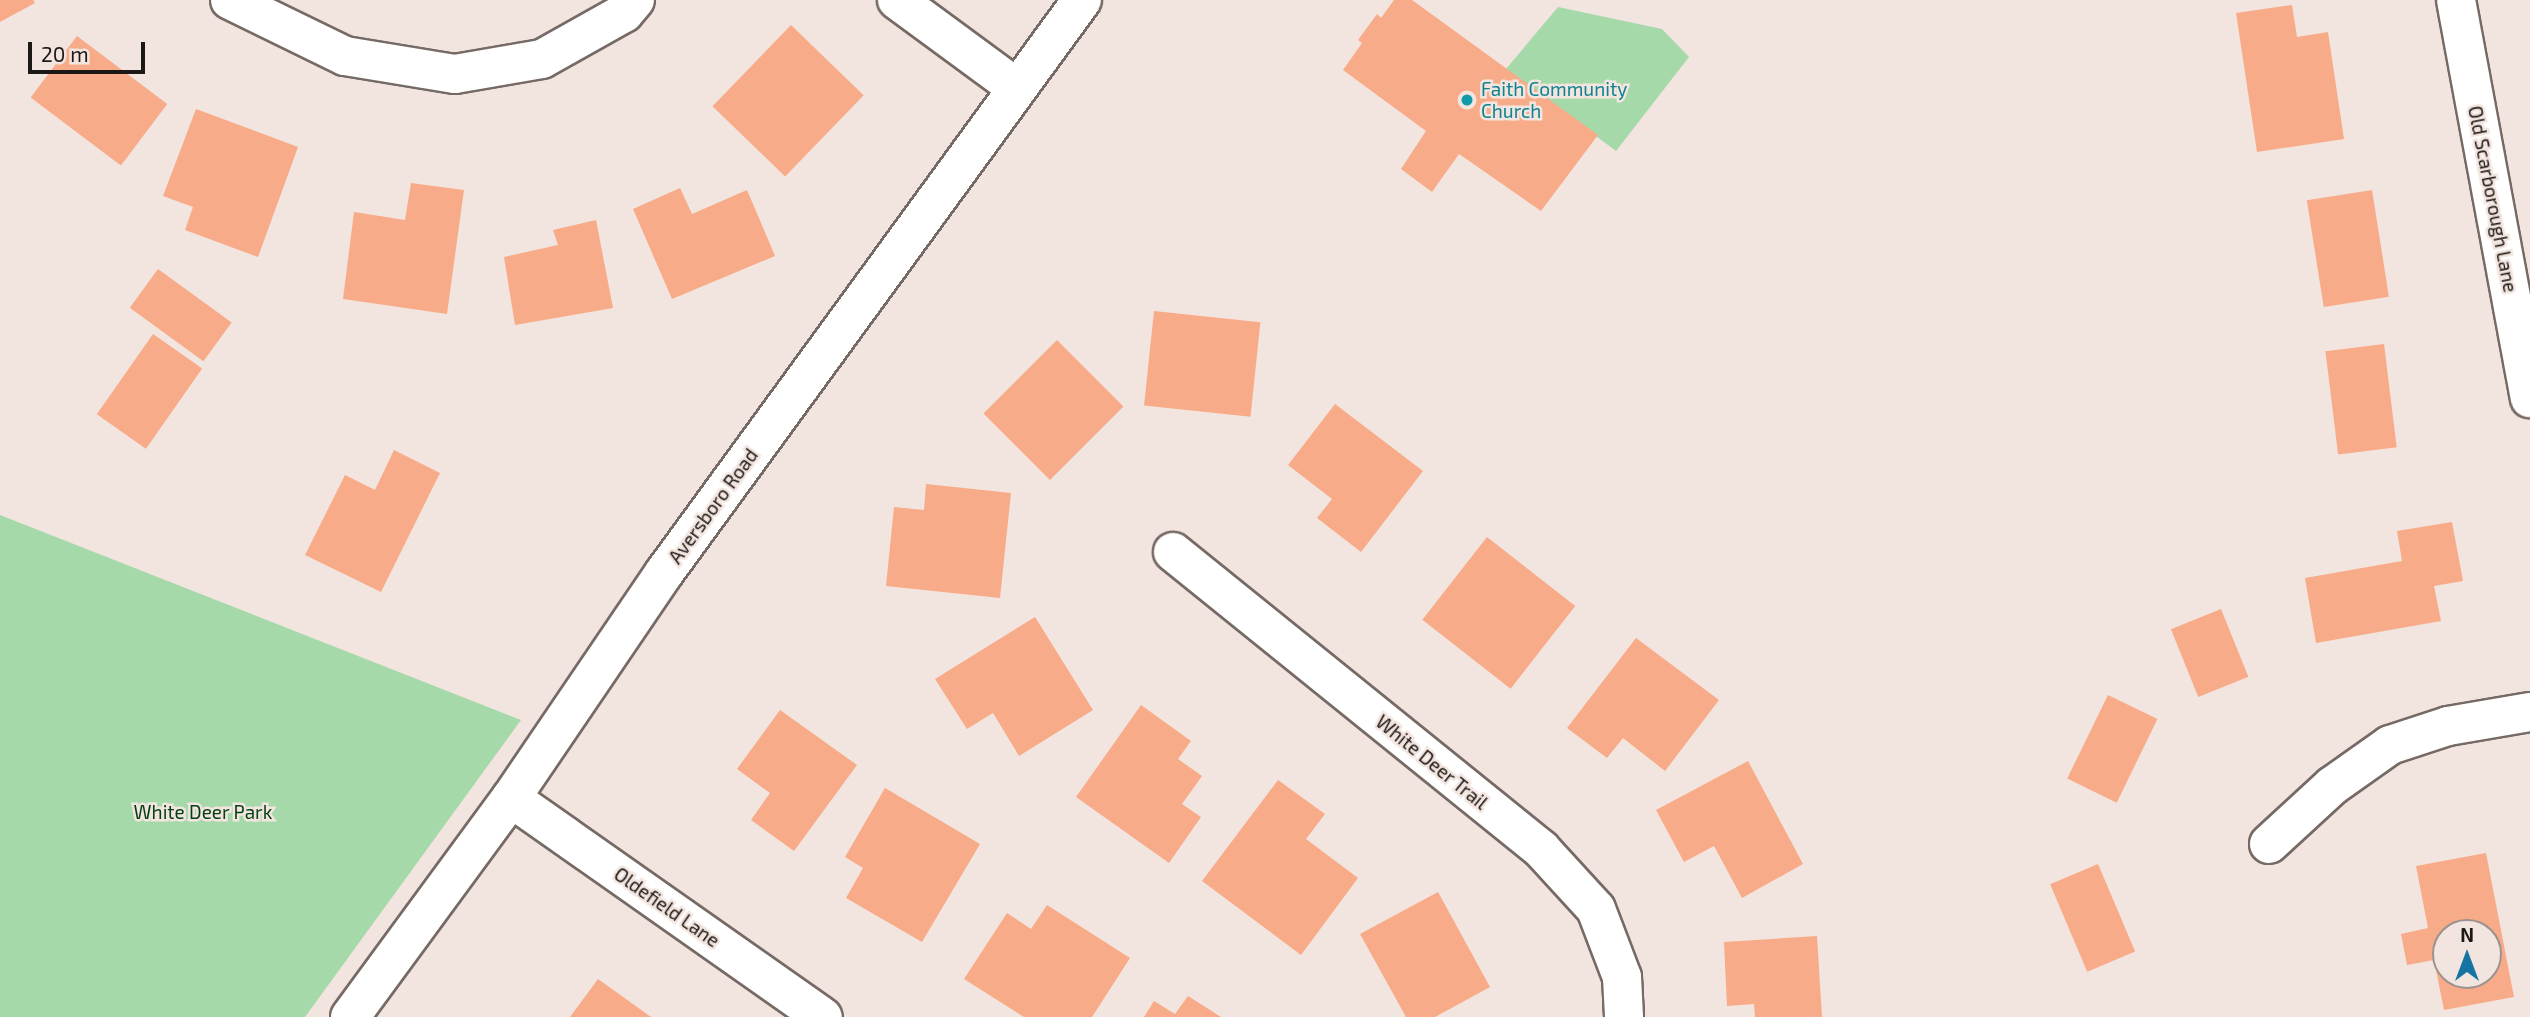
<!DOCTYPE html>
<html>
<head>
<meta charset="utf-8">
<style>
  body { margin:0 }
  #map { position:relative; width:2530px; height:1017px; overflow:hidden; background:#f2e4de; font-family:"Exo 2",sans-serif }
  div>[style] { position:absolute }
  .green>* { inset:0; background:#a6d9a9 }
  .building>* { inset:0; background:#f8ab88; transform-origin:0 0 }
  .roads { filter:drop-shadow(2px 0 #766a65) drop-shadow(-2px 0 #766a65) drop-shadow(0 2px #766a65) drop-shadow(0 -2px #766a65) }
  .minor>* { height:38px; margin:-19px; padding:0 19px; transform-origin:19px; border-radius:19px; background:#fff }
  .dots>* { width:19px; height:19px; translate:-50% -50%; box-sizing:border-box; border:4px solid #f2e4de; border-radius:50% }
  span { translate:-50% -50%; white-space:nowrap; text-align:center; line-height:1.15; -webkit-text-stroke:5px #f2e4de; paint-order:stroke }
  .culture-label { font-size:19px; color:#0d838f }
  .left { translate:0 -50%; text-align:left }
  .street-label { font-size:19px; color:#1c1815 }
  .park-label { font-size:19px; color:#023f11 }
  .north { position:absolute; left:2432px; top:919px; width:70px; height:70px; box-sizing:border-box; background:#f2e4de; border:2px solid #9c928e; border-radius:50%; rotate:0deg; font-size:19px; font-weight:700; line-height:28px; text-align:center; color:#1c1815 }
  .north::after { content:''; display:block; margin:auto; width:24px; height:32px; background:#1674a2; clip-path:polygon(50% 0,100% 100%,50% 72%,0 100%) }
  .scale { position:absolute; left:28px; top:42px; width:117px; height:32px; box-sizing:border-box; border:4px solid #1c1815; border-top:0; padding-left:9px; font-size:21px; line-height:24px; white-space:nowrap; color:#1c1815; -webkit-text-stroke:5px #f2e4de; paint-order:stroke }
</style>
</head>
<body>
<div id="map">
  <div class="green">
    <div style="clip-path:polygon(1558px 7px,1662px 29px,1689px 57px,1616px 151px,1506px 69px)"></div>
    <div style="clip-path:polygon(0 515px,521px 720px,305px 1017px,0 1017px)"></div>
  </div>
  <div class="building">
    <div style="clip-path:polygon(0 0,33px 0,35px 3px,0 22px)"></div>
    <div style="clip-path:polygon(1394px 0,1412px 0,1598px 135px,1541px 211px,1459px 154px,1432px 192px,1401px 169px,1426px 131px,1343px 70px,1362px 43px,1358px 40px,1377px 14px,1381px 18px)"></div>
    <div style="clip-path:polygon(2292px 5px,2297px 37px,2328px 32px,2344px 139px,2257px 152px,2236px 13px)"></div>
    <div style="left:791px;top:25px;width:101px;height:113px;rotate:44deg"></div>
    <div style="left:77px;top:36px;width:113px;height:77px;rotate:37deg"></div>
    <div style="clip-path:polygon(196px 109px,298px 147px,258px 257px,185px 230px,193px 207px,163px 196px)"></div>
    <div style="clip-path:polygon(411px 183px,464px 190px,447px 314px,343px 299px,354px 212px,405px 220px)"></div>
    <div style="clip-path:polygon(680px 188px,692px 214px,747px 190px,775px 256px,672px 299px,633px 209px)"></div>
    <div style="left:2372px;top:190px;width:108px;height:66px;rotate:81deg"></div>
    <div style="clip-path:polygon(596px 220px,613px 308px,515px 325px,504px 257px,558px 245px,553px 230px)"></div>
    <div style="left:158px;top:269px;width:91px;height:48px;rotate:36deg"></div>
    <div style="left:1154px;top:311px;width:107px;height:95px;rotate:6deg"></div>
    <div style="left:153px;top:334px;width:60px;height:98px;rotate:35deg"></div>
    <div style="left:1057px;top:340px;width:94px;height:104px;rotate:45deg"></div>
    <div style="left:2384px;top:344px;width:104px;height:59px;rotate:83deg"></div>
    <div style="clip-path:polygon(1335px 404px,1423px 471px,1361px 552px,1317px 518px,1332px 499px,1288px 465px)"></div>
    <div style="clip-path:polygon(394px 450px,440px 473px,381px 592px,305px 555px,345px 475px,375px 490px)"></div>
    <div style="clip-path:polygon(926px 484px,1011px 493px,1000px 598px,886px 586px,894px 507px,924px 510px)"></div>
    <div style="clip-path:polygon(2452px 522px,2463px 581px,2434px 586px,2441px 621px,2316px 643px,2305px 578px,2402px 561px,2397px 531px)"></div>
    <div style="left:1487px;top:537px;width:112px;height:105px;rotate:38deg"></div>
    <div style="left:2221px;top:609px;width:73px;height:54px;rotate:68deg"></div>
    <div style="clip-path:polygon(1035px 617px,1093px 710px,1019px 756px,993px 713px,967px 729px,935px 679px)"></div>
    <div style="clip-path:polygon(1636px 638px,1719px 700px,1665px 771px,1623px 738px,1607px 758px,1567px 728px)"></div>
    <div style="left:2108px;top:695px;width:55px;height:93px;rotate:26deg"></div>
    <div style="clip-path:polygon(1141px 705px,1191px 741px,1178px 759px,1202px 776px,1182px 804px,1201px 817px,1169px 863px,1076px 797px)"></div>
    <div style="clip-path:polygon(780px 710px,857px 765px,794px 851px,751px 820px,770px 793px,737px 769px)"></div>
    <div style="clip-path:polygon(1748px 761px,1803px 864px,1742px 898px,1714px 846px,1684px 862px,1656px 810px)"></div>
    <div style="clip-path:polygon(1278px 780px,1325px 814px,1306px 839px,1358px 878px,1301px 955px,1202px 881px)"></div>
    <div style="clip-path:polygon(885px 788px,980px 844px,922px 942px,846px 898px,863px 868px,845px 857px)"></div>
    <div style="clip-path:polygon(evenodd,2486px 853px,2514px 997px,2444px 1010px,2434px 960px,2407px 965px,2401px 934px,2428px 928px,2416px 866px,2486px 853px,2446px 933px,2488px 933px,2488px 975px,2446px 975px,2446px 933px)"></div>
    <div style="left:2098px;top:864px;width:95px;height:52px;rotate:67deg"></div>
    <div style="clip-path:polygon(1438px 892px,1490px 987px,1435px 1017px,1406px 1017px,1360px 934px)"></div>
    <div style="clip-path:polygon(1047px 905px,1130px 958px,1092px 1017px,1024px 1017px,964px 979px,1007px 913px,1031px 929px)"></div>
    <div style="clip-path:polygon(1817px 936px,1822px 1017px,1755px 1017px,1754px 1004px,1727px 1006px,1724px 942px)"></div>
    <div style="clip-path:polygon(598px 979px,651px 1017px,570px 1017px)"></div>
    <div style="clip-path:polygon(1188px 996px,1221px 1017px,1144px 1017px,1154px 1001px,1175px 1014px)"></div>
  </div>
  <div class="roads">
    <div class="minor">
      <div style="left:230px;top:0;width:128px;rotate:26deg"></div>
      <div style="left:345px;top:56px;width:111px;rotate:9.3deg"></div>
      <div style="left:455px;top:74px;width:88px;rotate:-9.8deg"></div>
      <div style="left:542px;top:59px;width:94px;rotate:-29.3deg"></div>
      <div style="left:624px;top:13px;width:17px;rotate:-50deg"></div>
      <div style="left:897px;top:0;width:149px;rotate:36.3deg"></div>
      <div style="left:2456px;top:0;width:405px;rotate:79.5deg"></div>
      <div style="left:1173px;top:552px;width:473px;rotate:38.9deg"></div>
      <div style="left:1541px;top:849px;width:81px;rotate:47.5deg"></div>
      <div style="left:1596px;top:909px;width:73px;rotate:69.1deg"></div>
      <div style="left:1622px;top:977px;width:40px;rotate:87.1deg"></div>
      <div style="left:511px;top:798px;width:381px;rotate:35.1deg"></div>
      <div style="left:2269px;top:844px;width:86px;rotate:-42.6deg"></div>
      <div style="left:2332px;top:786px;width:71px;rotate:-35.3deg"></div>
      <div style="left:2390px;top:745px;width:61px;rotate:-18.1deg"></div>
      <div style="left:2448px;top:726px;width:83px;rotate:-9.7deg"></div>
      <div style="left:350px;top:1017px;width:272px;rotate:-53.7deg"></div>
      <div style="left:511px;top:798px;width:272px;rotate:-55.8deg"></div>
      <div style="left:664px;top:573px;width:709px;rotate:-53.89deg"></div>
    </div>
  </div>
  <div class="dots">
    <div style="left:1467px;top:100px;background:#0f9aa8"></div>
  </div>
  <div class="culture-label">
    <span class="left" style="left:1481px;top:100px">Faith Community<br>Church</span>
  </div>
  <div class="street-label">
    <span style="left:2493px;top:199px;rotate:79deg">Old Scarborough Lane</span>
    <span style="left:713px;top:506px;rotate:-54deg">Aversboro Road</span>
    <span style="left:1432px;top:762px;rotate:39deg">White Deer Trail</span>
    <span style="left:667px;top:907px;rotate:35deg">Oldefield Lane</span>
  </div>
  <div class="park-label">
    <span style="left:203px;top:812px">White Deer Park</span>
  </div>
  <div class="north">N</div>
  <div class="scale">20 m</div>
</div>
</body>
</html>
